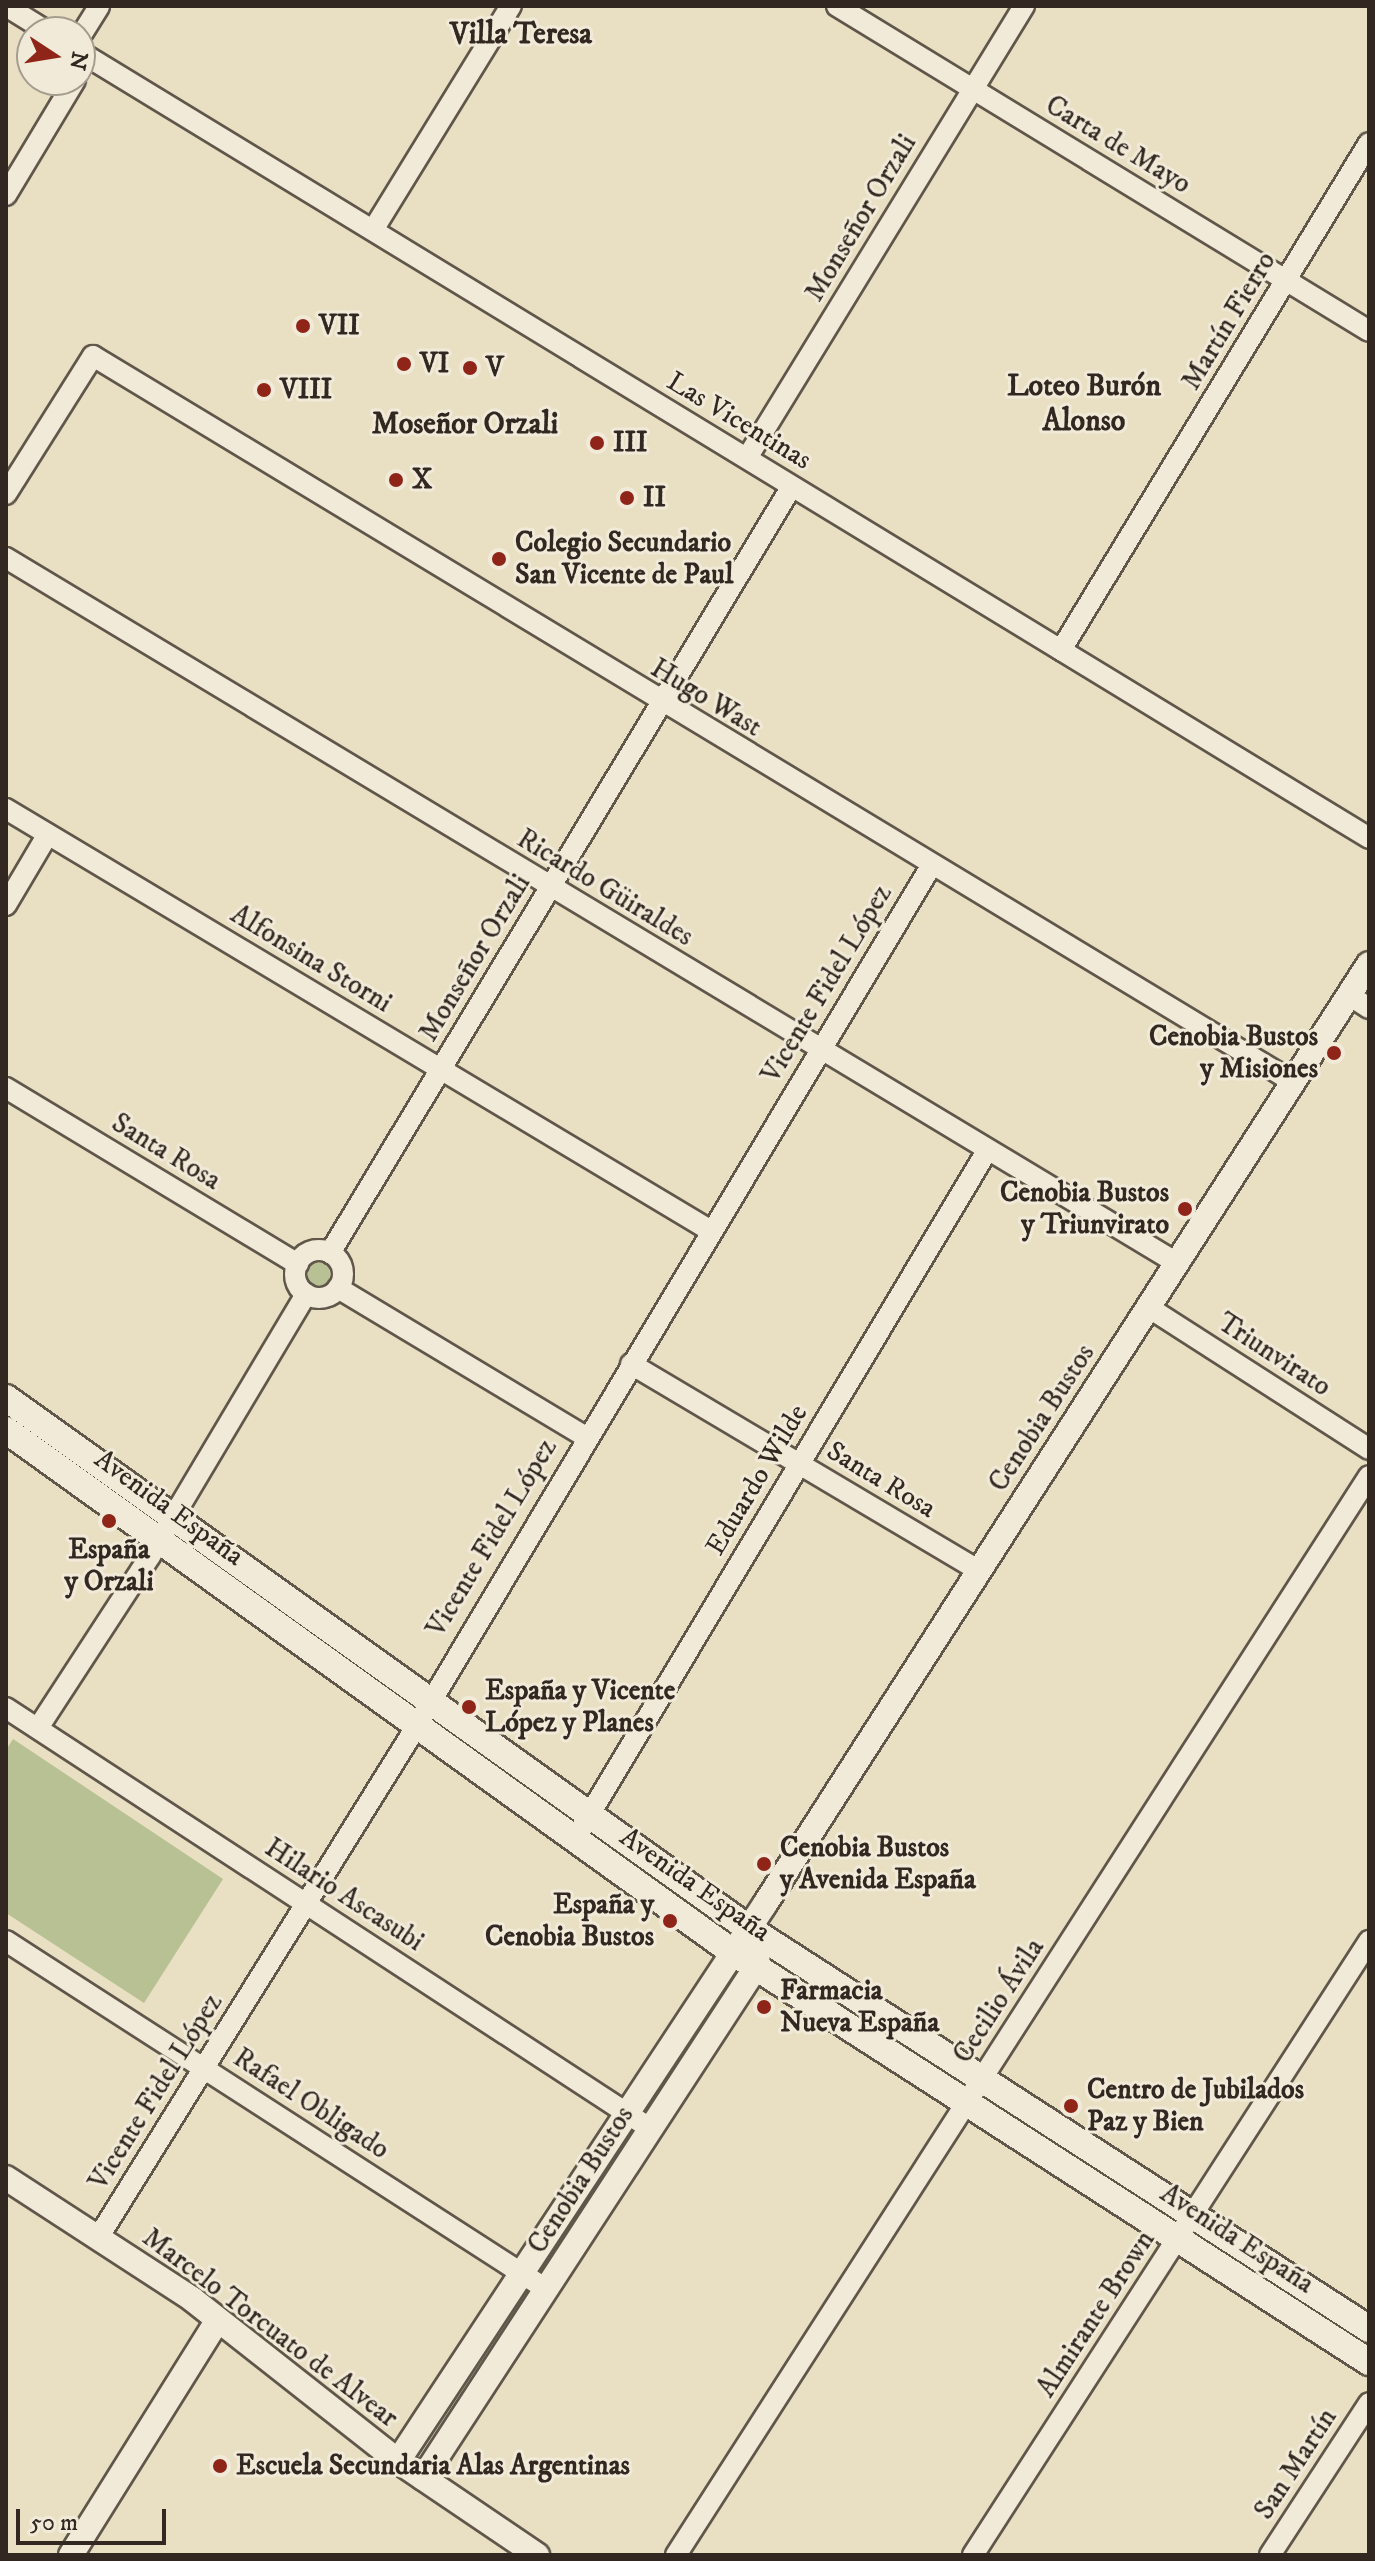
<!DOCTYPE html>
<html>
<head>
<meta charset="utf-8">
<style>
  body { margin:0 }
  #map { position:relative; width:1375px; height:2561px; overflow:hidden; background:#e9dfc3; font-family:"IM FELL DW Pica",serif }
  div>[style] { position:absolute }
  .green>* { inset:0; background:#b8c193 }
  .round { border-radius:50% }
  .roads { filter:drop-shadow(2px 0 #60564a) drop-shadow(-2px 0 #60564a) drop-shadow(0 2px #60564a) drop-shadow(0 -2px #60564a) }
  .minor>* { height:20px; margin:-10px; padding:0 10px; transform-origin:10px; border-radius:10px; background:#f1ead8 }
  .minor>.ring { margin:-10px; padding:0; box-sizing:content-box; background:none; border:20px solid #f1ead8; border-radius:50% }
  .tertiary>* { height:24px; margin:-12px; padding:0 12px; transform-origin:12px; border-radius:12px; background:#f1ead8 }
  .secondary>* { height:26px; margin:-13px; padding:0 13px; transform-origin:13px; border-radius:13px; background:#f1ead8 }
  .dots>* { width:22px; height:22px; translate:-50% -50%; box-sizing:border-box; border:4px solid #f1ead8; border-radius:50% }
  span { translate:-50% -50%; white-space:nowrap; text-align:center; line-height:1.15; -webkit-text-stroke:6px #f1ead8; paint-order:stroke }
  .street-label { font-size:28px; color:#332821 }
  .poi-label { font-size:28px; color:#332821; font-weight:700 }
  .left { translate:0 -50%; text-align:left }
  .right { translate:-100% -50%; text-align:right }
  .neighbourhood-label { font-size:30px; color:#332821; font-weight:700 }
  .frame { position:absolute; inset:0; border:8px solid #332821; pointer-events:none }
  .north { position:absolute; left:16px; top:16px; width:80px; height:80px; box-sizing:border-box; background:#f1ead8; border:2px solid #a59c8f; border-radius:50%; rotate:102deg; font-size:22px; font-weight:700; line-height:32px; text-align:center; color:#332821 }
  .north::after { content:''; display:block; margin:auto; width:28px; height:36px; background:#8f2418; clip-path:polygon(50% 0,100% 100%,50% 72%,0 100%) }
  .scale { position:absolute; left:16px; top:2509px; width:150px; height:36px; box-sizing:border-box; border:4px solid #332821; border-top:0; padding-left:10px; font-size:24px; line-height:28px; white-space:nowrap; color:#332821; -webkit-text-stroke:6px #f1ead8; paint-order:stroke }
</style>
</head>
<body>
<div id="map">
  <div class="green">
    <div class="round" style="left:306px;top:1262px;width:24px;height:24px"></div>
    <div style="clip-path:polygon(13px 1739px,223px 1879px,144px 2003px,6px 1913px,6px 1750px)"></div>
  </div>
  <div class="roads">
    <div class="minor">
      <div style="left:6px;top:6px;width:49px;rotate:31.8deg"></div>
      <div style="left:837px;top:6px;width:623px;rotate:31.42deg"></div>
      <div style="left:80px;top:37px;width:36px;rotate:-58deg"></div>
      <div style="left:80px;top:52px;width:1510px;rotate:31.37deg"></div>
      <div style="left:6px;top:195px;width:134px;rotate:-59deg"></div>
      <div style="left:373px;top:230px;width:263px;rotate:-58.4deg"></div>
      <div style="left:747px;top:458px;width:530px;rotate:-58.5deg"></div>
      <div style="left:6px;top:494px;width:163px;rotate:-57.8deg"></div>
      <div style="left:93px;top:356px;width:1403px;rotate:31.17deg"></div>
      <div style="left:6px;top:558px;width:1367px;rotate:31.05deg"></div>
      <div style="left:1061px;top:650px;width:593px;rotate:-58.72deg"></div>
      <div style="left:6px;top:809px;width:822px;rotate:30.9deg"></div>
      <div style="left:6px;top:905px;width:82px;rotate:-59.4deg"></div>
      <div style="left:1349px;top:995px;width:24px;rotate:33deg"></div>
      <div style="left:6px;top:1088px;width:341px;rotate:31.1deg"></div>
      <div class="ring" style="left:295px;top:1250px;width:28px;height:28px"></div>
      <div style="left:330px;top:1253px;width:895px;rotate:-58.94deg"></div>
      <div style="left:338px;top:1288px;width:289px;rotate:31deg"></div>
      <div style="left:1148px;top:1307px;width:263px;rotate:32.7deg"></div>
      <div style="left:631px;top:1364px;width:405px;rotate:30.7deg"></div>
      <div style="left:6px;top:1708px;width:770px;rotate:33.13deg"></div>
      <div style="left:38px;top:1728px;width:205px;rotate:-56.9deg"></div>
      <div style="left:150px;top:1556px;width:305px;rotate:-59.2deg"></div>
      <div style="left:575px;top:1839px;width:802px;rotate:-59.09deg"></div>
      <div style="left:6px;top:1941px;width:642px;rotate:32.8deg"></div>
      <div style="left:98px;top:2238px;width:587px;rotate:-58.1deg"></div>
      <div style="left:408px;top:1740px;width:1019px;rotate:-59.1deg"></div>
      <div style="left:676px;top:2555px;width:1282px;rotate:-57.29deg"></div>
      <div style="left:973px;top:2555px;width:731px;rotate:-57.18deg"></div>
      <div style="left:1270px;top:2555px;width:181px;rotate:-56.9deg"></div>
    </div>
    <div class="tertiary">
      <div style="left:6px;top:2178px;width:222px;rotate:33deg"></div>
      <div style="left:192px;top:2299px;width:262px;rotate:38.2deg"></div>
      <div style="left:398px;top:2461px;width:168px;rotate:34.1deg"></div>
      <div style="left:398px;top:2461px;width:667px;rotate:-56.62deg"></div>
      <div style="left:765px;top:1904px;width:1117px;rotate:-57.28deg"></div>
      <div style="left:423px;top:2478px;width:610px;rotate:-56.91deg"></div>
      <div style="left:756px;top:1967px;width:19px;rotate:-81deg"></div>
      <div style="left:71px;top:2555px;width:276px;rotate:-58deg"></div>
    </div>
    <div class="secondary">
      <div style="left:6px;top:1398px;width:912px;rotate:35.54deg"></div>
      <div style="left:748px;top:1928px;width:739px;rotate:32.85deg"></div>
      <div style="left:6px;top:1430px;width:893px;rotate:35.7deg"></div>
      <div style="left:731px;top:1951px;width:759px;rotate:32.79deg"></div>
    </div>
  </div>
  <div class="dots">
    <div style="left:303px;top:326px;background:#8f2418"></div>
    <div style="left:404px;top:364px;background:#8f2418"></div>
    <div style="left:470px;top:368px;background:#8f2418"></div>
    <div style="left:264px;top:390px;background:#8f2418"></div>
    <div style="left:597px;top:443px;background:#8f2418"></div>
    <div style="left:396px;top:480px;background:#8f2418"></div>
    <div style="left:627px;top:498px;background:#8f2418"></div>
    <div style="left:499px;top:559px;background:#8f2418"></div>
    <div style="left:1334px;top:1053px;background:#8f2418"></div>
    <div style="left:1185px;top:1209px;background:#8f2418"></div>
    <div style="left:109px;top:1521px;background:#8f2418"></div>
    <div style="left:469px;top:1707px;background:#8f2418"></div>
    <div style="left:764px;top:1864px;background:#8f2418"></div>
    <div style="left:670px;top:1921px;background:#8f2418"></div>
    <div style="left:764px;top:2007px;background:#8f2418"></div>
    <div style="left:1071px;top:2106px;background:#8f2418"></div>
    <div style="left:220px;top:2466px;background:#8f2418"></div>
  </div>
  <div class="street-label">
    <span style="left:1118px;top:145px;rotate:31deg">Carta de Mayo</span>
    <span style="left:861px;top:218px;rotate:-59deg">Monseñor Orzali</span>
    <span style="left:1229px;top:321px;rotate:-59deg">Martín Fierro</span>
    <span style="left:739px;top:421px;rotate:31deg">Las Vicentinas</span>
    <span style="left:706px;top:698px;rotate:31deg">Hugo Wast</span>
    <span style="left:605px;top:888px;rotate:31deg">Ricardo Güiraldes</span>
    <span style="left:475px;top:958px;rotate:-59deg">Monseñor Orzali</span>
    <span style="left:311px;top:959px;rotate:31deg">Alfonsina Storni</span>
    <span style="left:827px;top:984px;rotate:-59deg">Vicente Fidel López</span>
    <span style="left:166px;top:1152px;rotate:31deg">Santa Rosa</span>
    <span style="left:1274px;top:1355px;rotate:33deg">Triunvirato</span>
    <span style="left:1042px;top:1418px;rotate:-57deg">Cenobia Bustos</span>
    <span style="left:757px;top:1480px;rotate:-59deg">Eduardo Wilde</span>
    <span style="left:881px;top:1480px;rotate:31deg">Santa Rosa</span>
    <span style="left:169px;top:1508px;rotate:36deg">Avenida España</span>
    <span style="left:492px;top:1538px;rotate:-59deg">Vicente Fidel López</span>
    <span style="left:695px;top:1885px;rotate:35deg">Avenida España</span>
    <span style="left:344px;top:1895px;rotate:33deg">Hilario Ascasubi</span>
    <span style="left:999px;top:2001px;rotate:-57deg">Cecilio Ávila</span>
    <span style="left:156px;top:2092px;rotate:-58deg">Vicente Fidel López</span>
    <span style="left:311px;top:2104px;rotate:33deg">Rafael Obligado</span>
    <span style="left:581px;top:2180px;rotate:-57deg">Cenobia Bustos</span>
    <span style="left:1237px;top:2239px;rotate:33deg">Avenida España</span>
    <span style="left:1096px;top:2314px;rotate:-57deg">Almirante Brown</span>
    <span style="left:270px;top:2328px;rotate:37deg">Marcelo Torcuato de Alvear</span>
    <span style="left:1296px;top:2464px;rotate:-57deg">San Martín</span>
  </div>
  <div class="poi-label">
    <span class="left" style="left:319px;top:326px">VII</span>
    <span class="left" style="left:420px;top:364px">VI</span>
    <span class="left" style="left:486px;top:368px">V</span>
    <span class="left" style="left:280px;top:390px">VIII</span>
    <span class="left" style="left:613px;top:443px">III</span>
    <span class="left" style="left:412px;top:480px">X</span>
    <span class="left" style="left:643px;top:498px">II</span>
    <span class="left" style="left:515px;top:559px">Colegio Secundario<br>San Vicente de Paul</span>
    <span class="right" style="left:1318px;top:1053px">Cenobia Bustos<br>y Misiones</span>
    <span class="right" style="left:1169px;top:1209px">Cenobia Bustos<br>y Triunvirato</span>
    <span style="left:109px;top:1566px">España<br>y Orzali</span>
    <span class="left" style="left:485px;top:1707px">España y Vicente<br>López y Planes</span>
    <span class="left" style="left:780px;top:1864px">Cenobia Bustos<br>y Avenida España</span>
    <span class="right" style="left:654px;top:1921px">España y<br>Cenobia Bustos</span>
    <span class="left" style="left:780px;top:2007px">Farmacia<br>Nueva España</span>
    <span class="left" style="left:1087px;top:2106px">Centro de Jubilados<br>Paz y Bien</span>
    <span class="left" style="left:236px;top:2466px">Escuela Secundaria Alas Argentinas</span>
  </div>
  <div class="neighbourhood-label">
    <span style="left:521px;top:35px">Villa Teresa</span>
    <span style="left:1084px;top:404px">Loteo Burón<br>Alonso</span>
    <span style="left:465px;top:425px">Moseñor Orzali</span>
  </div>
  <div class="frame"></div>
  <div class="north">N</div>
  <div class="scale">50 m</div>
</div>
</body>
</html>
